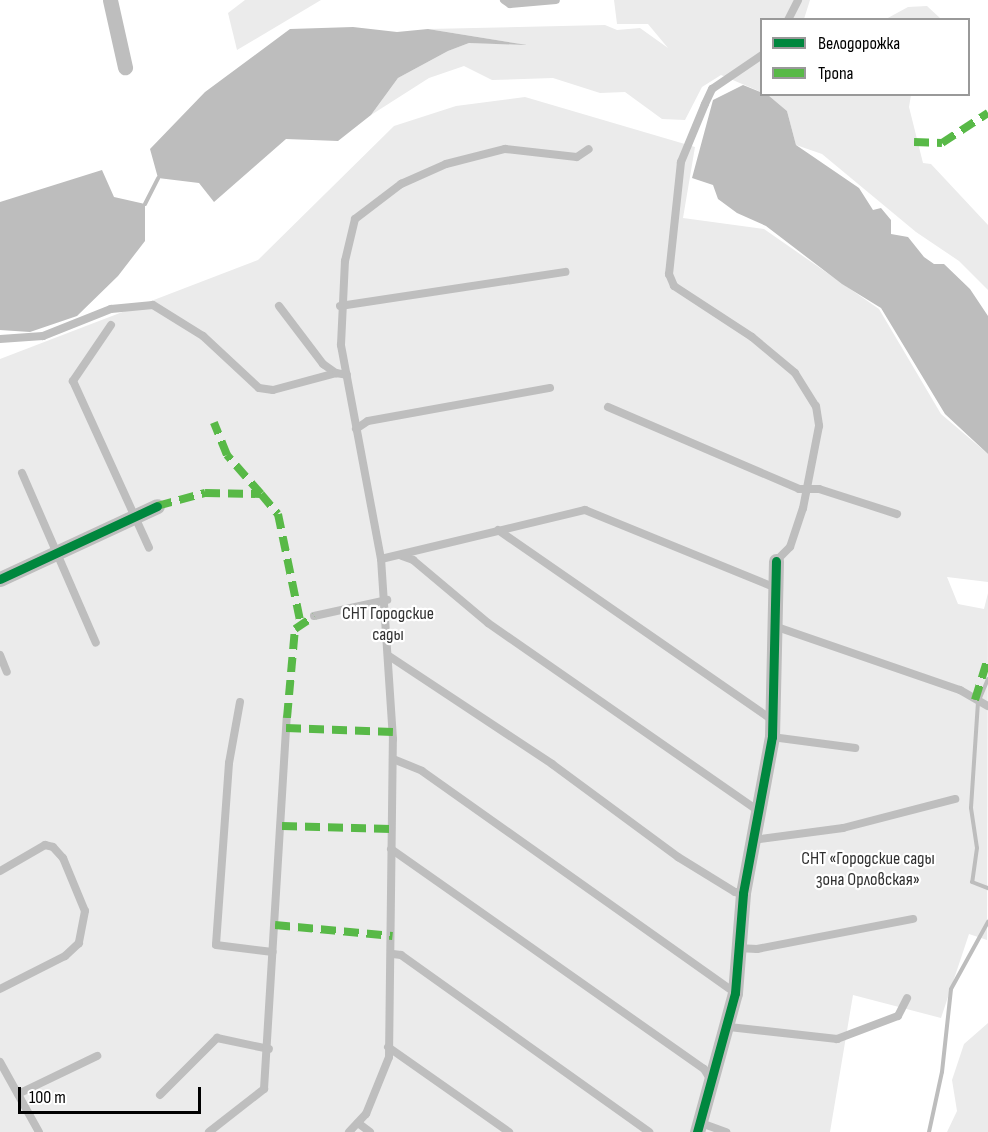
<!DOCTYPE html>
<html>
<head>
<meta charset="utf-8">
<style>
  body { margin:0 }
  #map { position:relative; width:988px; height:1132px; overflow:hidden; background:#fff; font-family:"Sofia Sans Condensed",sans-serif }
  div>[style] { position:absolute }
  .green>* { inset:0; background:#ebebeb }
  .water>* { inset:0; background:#bdbdbd }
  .stream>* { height:4px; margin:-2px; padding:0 2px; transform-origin:2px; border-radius:2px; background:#bdbdbd }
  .lane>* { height:8px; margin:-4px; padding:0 4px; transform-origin:4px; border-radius:4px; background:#bebebe }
  .street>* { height:15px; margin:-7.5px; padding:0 7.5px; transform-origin:7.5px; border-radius:7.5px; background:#bebebe }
  .quiet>* { height:8px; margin-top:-4px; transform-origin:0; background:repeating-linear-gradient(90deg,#58b947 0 15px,transparent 0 23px) }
  .cycleway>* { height:9px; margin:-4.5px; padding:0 4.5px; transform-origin:4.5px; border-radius:4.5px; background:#00873e }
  span { translate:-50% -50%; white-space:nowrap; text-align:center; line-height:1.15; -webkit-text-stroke:4.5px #fff; paint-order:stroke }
  .park-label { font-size:18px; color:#313131 }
  .legend { position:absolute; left:760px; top:18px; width:210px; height:78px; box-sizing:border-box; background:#fff; border:2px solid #999; margin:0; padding:8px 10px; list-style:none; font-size:18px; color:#000 }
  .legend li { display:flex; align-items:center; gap:12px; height:30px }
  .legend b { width:30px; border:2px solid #999 }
  .scale { position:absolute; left:18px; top:1087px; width:183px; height:27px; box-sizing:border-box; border:3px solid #000; border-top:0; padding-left:8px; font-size:18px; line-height:21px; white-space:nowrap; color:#000; -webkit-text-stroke:4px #fff; paint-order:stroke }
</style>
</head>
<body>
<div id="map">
  <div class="green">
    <div style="clip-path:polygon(245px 0,321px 0,237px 50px,228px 13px)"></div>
    <div style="clip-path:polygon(614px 0,810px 0,804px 19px,762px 20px,761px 92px,721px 75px,702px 87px,685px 120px,662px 119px,625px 92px,600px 93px,553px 78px,492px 80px,464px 66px,429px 78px,371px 115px,398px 78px,448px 51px,469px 43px,520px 44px,428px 29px,605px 25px,617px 30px,640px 28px,668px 48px,648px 24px,617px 24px)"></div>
    <div style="clip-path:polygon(927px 6px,941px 19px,886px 19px,908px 7px)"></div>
    <div style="clip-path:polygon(768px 95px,911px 95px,909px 107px,923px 163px,931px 164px,988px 225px,988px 290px,959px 261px,916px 232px,822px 154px,796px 145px,787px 111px)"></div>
    <div style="clip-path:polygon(525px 97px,695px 147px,683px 218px,764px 229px,879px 309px,941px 414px,988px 454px,988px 582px,947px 577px,958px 604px,984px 609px,988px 593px,987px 940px,969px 934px,941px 1018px,853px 995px,830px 1132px,0 1132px,0 359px,258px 260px,394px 126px,456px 106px)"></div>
    <div style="clip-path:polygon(988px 1023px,988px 1132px,947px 1132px,957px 1111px,952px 1080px,964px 1044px)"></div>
  </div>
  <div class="water">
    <div style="clip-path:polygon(353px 27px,397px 32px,428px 29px,527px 45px,469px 43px,448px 51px,398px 78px,371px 115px,338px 141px,286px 139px,214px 202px,199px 183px,158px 178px,150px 149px,205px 92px,290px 29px)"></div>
    <div style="clip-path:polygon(743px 85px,768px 95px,787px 111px,796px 145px,859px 188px,873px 210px,881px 208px,891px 220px,891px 234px,908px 237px,924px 257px,934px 264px,944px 264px,970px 289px,988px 316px,988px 454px,945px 414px,881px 308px,842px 284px,766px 226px,737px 213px,718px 199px,713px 185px,692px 178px,713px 100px)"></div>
    <div style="clip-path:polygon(102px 170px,114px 197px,145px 204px,145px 241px,118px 276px,77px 316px,30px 332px,0 330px,0 202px)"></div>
  </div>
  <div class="stream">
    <div style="left:145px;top:204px;width:29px;rotate:-63deg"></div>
    <div style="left:988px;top:679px;width:25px;rotate:113deg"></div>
    <div style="left:978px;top:702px;width:106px;rotate:93.8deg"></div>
    <div style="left:971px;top:808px;width:40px;rotate:81.5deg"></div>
    <div style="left:977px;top:848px;width:34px;rotate:98deg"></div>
    <div style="left:972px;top:882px;width:17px;rotate:21deg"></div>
    <div style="left:929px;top:1132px;width:61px;rotate:-77.8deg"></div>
    <div style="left:942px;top:1072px;width:83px;rotate:-83.8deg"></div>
    <div style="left:951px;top:989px;width:77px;rotate:-61.1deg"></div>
  </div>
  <div class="lane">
    <div style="left:504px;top:0;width:7px;rotate:34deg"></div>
    <div style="left:510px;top:4px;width:46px;rotate:-5deg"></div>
    <div style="left:788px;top:20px;width:22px;rotate:-63deg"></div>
    <div style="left:762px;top:55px;width:60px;rotate:145.8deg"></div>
    <div style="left:712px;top:89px;width:17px;rotate:115deg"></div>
    <div style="left:705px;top:104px;width:63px;rotate:112.5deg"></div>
    <div style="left:681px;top:162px;width:113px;rotate:96.1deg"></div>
    <div style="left:669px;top:274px;width:13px;rotate:67deg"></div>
    <div style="left:674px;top:286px;width:93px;rotate:33.2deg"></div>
    <div style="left:752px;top:337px;width:56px;rotate:39.9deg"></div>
    <div style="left:795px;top:373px;width:39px;rotate:58deg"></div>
    <div style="left:816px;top:406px;width:20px;rotate:81deg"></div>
    <div style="left:819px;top:426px;width:84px;rotate:101deg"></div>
    <div style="left:803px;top:508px;width:41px;rotate:108.4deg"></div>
    <div style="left:790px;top:547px;width:20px;rotate:135deg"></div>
    <div style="left:279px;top:306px;width:73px;rotate:52.8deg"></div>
    <div style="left:323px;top:364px;width:16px;rotate:35deg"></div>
    <div style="left:340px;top:306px;width:228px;rotate:-8.6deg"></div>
    <div style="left:111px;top:325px;width:68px;rotate:124.2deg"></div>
    <div style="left:73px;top:381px;width:183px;rotate:65.5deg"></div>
    <div style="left:0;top:339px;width:43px;rotate:-4deg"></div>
    <div style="left:43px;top:336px;width:73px;rotate:-21.7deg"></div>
    <div style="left:111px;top:309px;width:42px;rotate:-5.4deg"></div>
    <div style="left:153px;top:305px;width:59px;rotate:31.8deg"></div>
    <div style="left:203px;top:336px;width:76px;rotate:42.9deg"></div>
    <div style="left:259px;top:388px;width:14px;rotate:8deg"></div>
    <div style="left:273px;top:390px;width:65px;rotate:-15.1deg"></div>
    <div style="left:336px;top:373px;width:11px;rotate:10deg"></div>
    <div style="left:608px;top:407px;width:208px;rotate:23.2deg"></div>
    <div style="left:799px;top:489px;width:20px"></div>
    <div style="left:819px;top:489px;width:82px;rotate:17.8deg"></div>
    <div style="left:356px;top:429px;width:14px;rotate:-34deg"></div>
    <div style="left:368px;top:421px;width:185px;rotate:-10.3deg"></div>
    <div style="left:22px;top:473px;width:185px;rotate:66.5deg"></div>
    <div style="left:498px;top:530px;width:333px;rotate:34.7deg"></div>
    <div style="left:402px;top:556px;width:12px;rotate:20deg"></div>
    <div style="left:413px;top:560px;width:98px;rotate:40deg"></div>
    <div style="left:488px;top:623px;width:329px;rotate:34.8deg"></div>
    <div style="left:381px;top:559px;width:218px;rotate:-100.6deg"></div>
    <div style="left:341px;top:345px;width:84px;rotate:-87.3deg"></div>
    <div style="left:345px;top:261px;width:43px;rotate:-76.6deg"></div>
    <div style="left:355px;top:219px;width:58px;rotate:-37.3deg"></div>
    <div style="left:401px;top:184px;width:49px;rotate:-24deg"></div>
    <div style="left:446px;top:164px;width:61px;rotate:-14.3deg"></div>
    <div style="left:505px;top:149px;width:72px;rotate:6.3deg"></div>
    <div style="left:577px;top:157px;width:14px;rotate:-34deg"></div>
    <div style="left:314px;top:616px;width:75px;rotate:-12.4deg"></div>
    <div style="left:777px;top:627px;width:194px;rotate:19deg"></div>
    <div style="left:960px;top:690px;width:32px;rotate:30deg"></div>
    <div style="left:0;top:655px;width:18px;rotate:68deg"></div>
    <div style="left:389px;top:656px;width:196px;rotate:33.5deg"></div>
    <div style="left:552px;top:764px;width:157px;rotate:36.4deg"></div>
    <div style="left:678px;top:857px;width:67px;rotate:31.6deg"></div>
    <div style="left:735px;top:892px;width:8px;rotate:7deg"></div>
    <div style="left:240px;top:702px;width:62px;rotate:100.2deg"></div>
    <div style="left:229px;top:763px;width:182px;rotate:94.1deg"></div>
    <div style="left:216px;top:945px;width:57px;rotate:7deg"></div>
    <div style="left:772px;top:737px;width:84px;rotate:7.5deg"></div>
    <div style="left:393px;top:759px;width:31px;rotate:22deg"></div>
    <div style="left:422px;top:771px;width:384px;rotate:35.3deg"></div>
    <div style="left:753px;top:840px;width:91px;rotate:-7.6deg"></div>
    <div style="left:843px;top:828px;width:116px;rotate:-14.5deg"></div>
    <div style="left:391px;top:849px;width:383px;rotate:35.1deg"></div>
    <div style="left:704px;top:1069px;width:13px;rotate:58deg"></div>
    <div style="left:0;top:871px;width:52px;rotate:-30deg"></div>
    <div style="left:45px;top:845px;width:8px;rotate:14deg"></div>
    <div style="left:53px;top:847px;width:15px;rotate:48deg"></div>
    <div style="left:63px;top:858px;width:57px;rotate:67.5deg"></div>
    <div style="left:85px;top:911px;width:33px;rotate:101deg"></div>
    <div style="left:79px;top:943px;width:19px;rotate:137deg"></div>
    <div style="left:65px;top:956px;width:73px;rotate:153.1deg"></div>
    <div style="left:737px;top:948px;width:20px;rotate:3deg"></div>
    <div style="left:757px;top:949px;width:159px;rotate:-10.9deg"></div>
    <div style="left:393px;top:954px;width:8px;rotate:7deg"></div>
    <div style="left:401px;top:955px;width:305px;rotate:35.5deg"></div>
    <div style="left:729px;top:1027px;width:109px;rotate:6.3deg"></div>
    <div style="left:837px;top:1039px;width:65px;rotate:-20.7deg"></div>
    <div style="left:898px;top:1016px;width:20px;rotate:-63deg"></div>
    <div style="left:388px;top:1047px;width:148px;rotate:35.1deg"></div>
    <div style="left:0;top:1062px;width:80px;rotate:60.9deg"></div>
    <div style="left:18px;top:1094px;width:88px;rotate:-25.7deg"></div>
    <div style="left:160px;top:1095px;width:81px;rotate:-45deg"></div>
    <div style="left:217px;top:1038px;width:53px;rotate:11.9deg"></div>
    <div style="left:358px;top:1123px;width:15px;rotate:37deg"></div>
    <div style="left:701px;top:1123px;width:27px;rotate:20deg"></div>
    <div style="left:209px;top:1132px;width:70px;rotate:-38deg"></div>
    <div style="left:264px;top:1089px;width:372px;rotate:-86.5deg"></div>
    <div style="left:349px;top:1132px;width:25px;rotate:-47deg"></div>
    <div style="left:366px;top:1114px;width:61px;rotate:-68deg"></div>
    <div style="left:389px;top:1057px;width:318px;rotate:-89.3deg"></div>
    <div style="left:393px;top:739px;width:180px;rotate:-93.8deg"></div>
    <div style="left:381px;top:559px;width:210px;rotate:-13.5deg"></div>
    <div style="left:585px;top:510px;width:206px;rotate:22.2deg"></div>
  </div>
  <div class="street">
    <div style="left:110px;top:0;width:69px;rotate:77.4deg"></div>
    <div style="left:0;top:579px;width:173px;rotate:-24.9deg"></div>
    <div style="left:697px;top:1132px;width:144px;rotate:-74.7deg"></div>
    <div style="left:735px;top:993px;width:100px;rotate:-85.4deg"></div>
    <div style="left:743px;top:893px;width:159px;rotate:-79.5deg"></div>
    <div style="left:772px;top:737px;width:176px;rotate:-88.7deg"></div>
  </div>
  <div class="quiet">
    <div style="left:914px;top:142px;width:28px;rotate:2deg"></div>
    <div style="left:942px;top:143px;width:55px;rotate:-33.1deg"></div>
    <div style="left:261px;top:494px;width:26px;rotate:50deg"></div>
    <div style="left:278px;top:514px;width:113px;rotate:78.3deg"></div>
    <div style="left:157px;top:506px;width:50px;rotate:-15.2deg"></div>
    <div style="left:205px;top:493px;width:56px;rotate:1deg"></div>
    <div style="left:261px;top:494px;width:52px;rotate:-131.1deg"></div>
    <div style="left:227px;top:455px;width:35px;rotate:-112deg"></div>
    <div style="left:975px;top:700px;width:44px;rotate:-72.8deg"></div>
    <div style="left:287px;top:718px;width:89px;rotate:-84.9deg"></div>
    <div style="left:295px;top:629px;width:23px;rotate:-34deg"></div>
    <div style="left:286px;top:728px;width:107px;rotate:2.1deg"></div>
    <div style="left:282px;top:826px;width:109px;rotate:1.6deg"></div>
    <div style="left:275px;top:925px;width:118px;rotate:5.4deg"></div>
  </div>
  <div class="cycleway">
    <div style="left:0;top:579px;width:173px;rotate:-24.9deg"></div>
    <div style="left:697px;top:1132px;width:144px;rotate:-74.7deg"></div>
    <div style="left:735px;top:993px;width:100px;rotate:-85.4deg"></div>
    <div style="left:743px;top:893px;width:159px;rotate:-79.5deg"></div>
    <div style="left:772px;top:737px;width:176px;rotate:-88.7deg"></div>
  </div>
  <div class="park-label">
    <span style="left:388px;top:625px">СНТ Городские<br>сады</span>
    <span style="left:868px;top:870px">СНТ «Городские сады<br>зона Орловская»</span>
  </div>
  <ul class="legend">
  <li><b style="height:8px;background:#00873e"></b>Велодорожка</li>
  <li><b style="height:8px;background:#58b947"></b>Тропа</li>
  </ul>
  <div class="scale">100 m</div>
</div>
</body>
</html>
